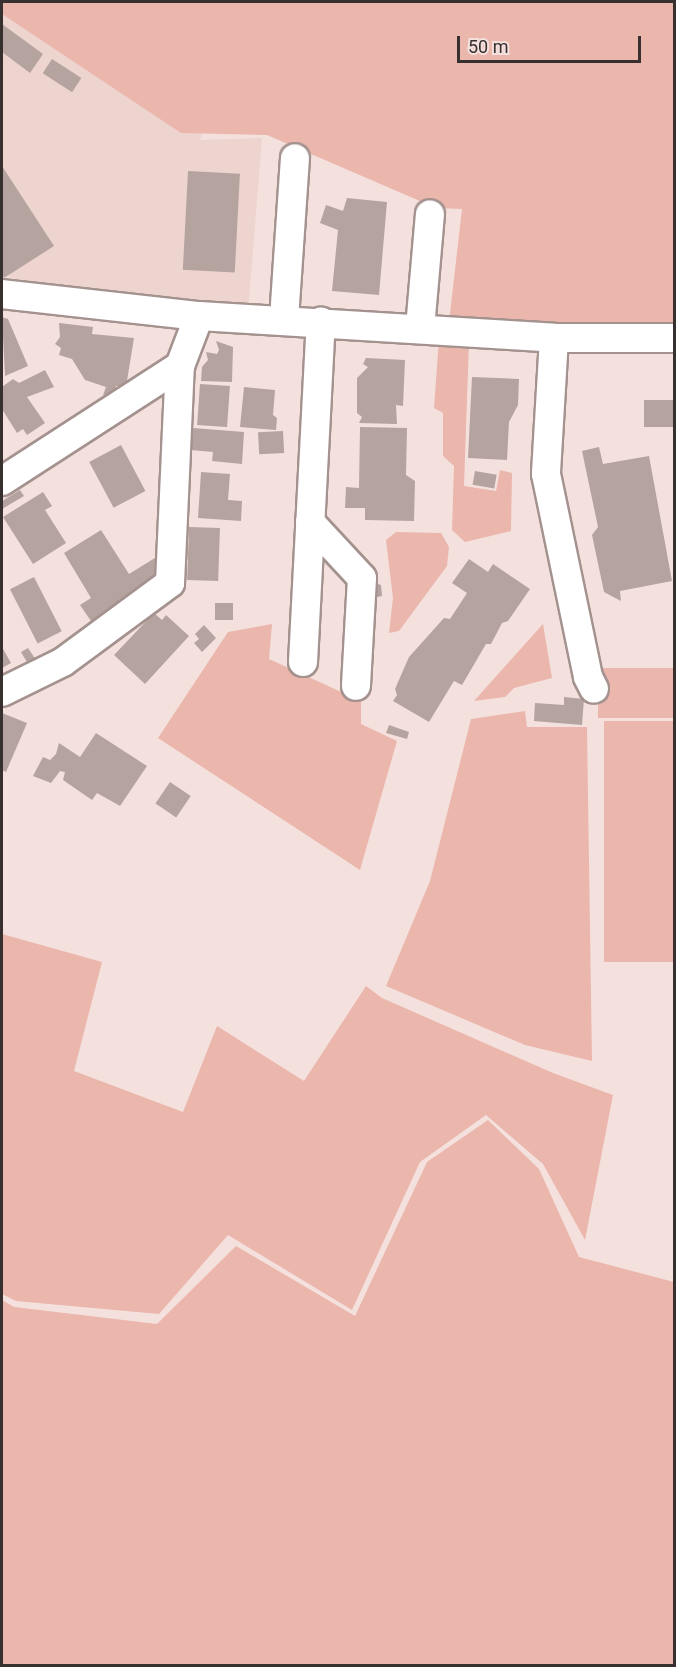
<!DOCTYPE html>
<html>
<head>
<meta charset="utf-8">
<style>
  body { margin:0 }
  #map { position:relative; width:676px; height:1667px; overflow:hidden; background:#f4e1de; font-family:Roboto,sans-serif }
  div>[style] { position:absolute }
  .built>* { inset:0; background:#eed4cf }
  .green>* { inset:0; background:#ebb6ac; transform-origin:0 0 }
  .building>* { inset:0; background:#b5a3a0; transform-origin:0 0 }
  .roads { filter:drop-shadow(2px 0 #a4928f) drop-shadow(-2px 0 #a4928f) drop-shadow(0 2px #a4928f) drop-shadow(0 -2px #a4928f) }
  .street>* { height:28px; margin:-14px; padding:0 14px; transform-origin:14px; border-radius:14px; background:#fff }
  span { translate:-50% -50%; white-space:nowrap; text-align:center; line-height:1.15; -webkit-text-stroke:5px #f4e1de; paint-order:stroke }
  .frame { position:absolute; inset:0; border:3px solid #38302f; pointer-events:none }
  .scale { position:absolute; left:457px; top:36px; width:184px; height:27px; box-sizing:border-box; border:3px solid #38302f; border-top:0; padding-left:8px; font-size:18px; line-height:21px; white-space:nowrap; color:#38302f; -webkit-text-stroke:4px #f4e1de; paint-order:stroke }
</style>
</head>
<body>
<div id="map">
  <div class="built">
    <div style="clip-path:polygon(2px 2px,249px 2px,200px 140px,262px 138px,248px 313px,10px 278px,2px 267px)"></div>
  </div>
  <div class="green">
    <div style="clip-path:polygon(2px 2px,674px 2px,674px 329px,449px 322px,462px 209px,436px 208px,267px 135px,181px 133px,2px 14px)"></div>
    <div style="clip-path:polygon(439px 339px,469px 342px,464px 486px,496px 491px,500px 470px,512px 473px,511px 531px,465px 542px,452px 530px,454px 466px,443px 456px,443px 413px,434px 408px)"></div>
    <div style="clip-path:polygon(396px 532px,441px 533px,449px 547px,447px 566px,399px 631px,389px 633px,393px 598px,386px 540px)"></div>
    <div style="clip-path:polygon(272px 624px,269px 659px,361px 701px,361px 724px,397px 741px,360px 870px,158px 738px,228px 632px)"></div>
    <div style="clip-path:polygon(543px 624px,552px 678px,514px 688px,505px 697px,474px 701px)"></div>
    <div style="left:674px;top:668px;width:50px;height:76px;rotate:90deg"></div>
    <div style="clip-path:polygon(525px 711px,527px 727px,587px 727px,592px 1061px,525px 1045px,386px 986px,430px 881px,471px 719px)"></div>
    <div style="left:674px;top:721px;width:241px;height:70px;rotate:90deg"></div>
    <div style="clip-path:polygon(2px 934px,102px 962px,74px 1071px,183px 1112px,217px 1026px,304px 1081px,366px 986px,382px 998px,553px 1073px,613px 1095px,585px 1240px,543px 1164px,486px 1115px,420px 1162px,352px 1310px,228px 1235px,159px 1314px,16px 1301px,2px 1294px)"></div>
    <div style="clip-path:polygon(488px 1120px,539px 1169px,579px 1257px,674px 1282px,674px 1665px,2px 1665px,2px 1300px,14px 1307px,157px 1324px,236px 1246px,355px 1316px,427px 1162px)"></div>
  </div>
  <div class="building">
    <div style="clip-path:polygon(2px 24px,43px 54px,30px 73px,2px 52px)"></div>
    <div style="left:52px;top:59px;width:35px;height:17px;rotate:33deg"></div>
    <div style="clip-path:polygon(2px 166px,54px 246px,4px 278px,2px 274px)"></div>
    <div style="left:188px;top:171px;width:52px;height:99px;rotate:3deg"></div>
    <div style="clip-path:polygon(347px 198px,387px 202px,379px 295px,332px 291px,338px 230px,320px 223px,326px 205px,343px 211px)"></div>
    <div style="clip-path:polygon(2px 317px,8px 319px,28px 366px,5px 376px)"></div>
    <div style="clip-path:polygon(59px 323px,93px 327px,92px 334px,134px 338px,126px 387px,116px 386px,115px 392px,103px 395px,106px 387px,85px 380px,72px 359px,59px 355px,61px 348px,55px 344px,60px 337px)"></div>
    <div style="clip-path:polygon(216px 341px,233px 347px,232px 382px,201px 381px,202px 367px,208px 360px,206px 352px,217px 354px,219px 350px)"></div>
    <div style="clip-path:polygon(366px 358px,405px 360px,403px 406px,396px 405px,397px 424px,359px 423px,362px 417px,357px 413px,357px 378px,368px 367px,363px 364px)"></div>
    <div style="clip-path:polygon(45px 370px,54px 387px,27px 397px,45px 423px,27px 435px,23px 429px,17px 433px,2px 409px,2px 387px,13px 379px,19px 383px)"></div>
    <div style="clip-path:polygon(472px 377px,519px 379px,518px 405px,509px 422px,507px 460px,468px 458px)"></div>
    <div style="left:200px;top:384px;width:30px;height:41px;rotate:4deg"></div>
    <div style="clip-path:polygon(244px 387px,275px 390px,273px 415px,277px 418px,276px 430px,240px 427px)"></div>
    <div style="left:674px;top:400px;width:27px;height:30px;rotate:90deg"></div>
    <div style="clip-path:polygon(360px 427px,407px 428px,406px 475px,415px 481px,414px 521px,365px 520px,365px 508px,345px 508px,346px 487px,359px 488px)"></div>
    <div style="clip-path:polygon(193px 428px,244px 432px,242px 464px,212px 461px,213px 452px,191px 450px)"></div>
    <div style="left:283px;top:431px;width:22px;height:25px;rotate:87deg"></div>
    <div style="left:121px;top:445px;width:52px;height:36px;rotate:62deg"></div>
    <div style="clip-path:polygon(599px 447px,603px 464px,649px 456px,672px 581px,620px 591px,621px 601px,604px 592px,592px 535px,598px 527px,582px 451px)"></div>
    <div style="left:475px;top:471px;width:22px;height:14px;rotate:10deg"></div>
    <div style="clip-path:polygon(201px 472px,230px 474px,228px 500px,242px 501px,241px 521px,198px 518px)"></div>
    <div style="clip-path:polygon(20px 490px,24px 496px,2px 509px,2px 501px)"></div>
    <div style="clip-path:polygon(43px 492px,52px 506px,45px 510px,66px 543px,33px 564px,3px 517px)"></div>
    <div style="left:189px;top:527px;width:31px;height:53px;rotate:2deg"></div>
    <div style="clip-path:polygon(101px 530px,129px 574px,163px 553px,163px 574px,91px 621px,80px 605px,91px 598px,64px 553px)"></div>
    <div style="clip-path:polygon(469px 559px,488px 572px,493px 564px,530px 589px,508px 621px,502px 623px,491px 644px,486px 644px,462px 685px,454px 681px,429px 722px,393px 701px,397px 695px,395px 689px,409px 657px,444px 618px,450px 619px,467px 593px,452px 583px)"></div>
    <div style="left:34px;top:577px;width:61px;height:27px;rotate:63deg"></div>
    <div style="clip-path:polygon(375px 583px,381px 585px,382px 596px,373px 598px)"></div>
    <div style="left:215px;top:603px;width:18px;height:17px"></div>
    <div style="clip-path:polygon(154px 613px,162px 620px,166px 615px,189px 636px,145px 684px,114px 655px)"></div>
    <div style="clip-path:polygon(204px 625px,216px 638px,202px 652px,194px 643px,199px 639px,195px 634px)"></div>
    <div style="clip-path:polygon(2px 647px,11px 663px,2px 668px)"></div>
    <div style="clip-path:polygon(28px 648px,36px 660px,28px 664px,21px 652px)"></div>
    <div style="clip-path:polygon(564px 697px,584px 699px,582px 725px,534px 721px,535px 703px,564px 705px)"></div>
    <div style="clip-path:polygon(2px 713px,27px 723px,6px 772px,2px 770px)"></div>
    <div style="clip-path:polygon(389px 725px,409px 732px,407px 739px,386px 733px)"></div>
    <div style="clip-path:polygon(96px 733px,147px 766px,120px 806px,97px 793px,92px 800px,63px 780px,65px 772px,60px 771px,51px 783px,33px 776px,43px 757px,50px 760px,56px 754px,59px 743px,80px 757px)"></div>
    <div style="left:170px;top:782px;width:25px;height:26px;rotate:34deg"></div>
  </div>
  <div class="roads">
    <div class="street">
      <div style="left:2px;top:294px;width:198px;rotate:6.4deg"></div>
      <div style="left:199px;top:316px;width:356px;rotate:3.5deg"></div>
      <div style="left:554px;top:338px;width:120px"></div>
      <div style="left:284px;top:319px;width:161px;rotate:-86.1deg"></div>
      <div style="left:420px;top:328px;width:114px;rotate:-85deg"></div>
      <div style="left:554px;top:338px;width:136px;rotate:93.4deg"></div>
      <div style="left:546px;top:474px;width:207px;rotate:78.3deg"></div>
      <div style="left:588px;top:677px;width:13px;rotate:63deg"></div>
      <div style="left:2px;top:481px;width:212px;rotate:-32.9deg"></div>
      <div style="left:310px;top:522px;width:76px;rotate:47.1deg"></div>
      <div style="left:362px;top:578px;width:108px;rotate:93.2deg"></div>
      <div style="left:303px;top:662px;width:341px;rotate:-87deg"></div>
      <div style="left:2px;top:692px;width:68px;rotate:-26.2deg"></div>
      <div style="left:63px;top:662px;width:133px;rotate:-36.4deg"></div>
      <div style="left:170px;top:583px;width:217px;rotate:-87.4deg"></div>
      <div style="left:180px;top:366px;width:53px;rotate:-69.2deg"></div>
    </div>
  </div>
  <div class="frame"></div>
  <div class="scale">50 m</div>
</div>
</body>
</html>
